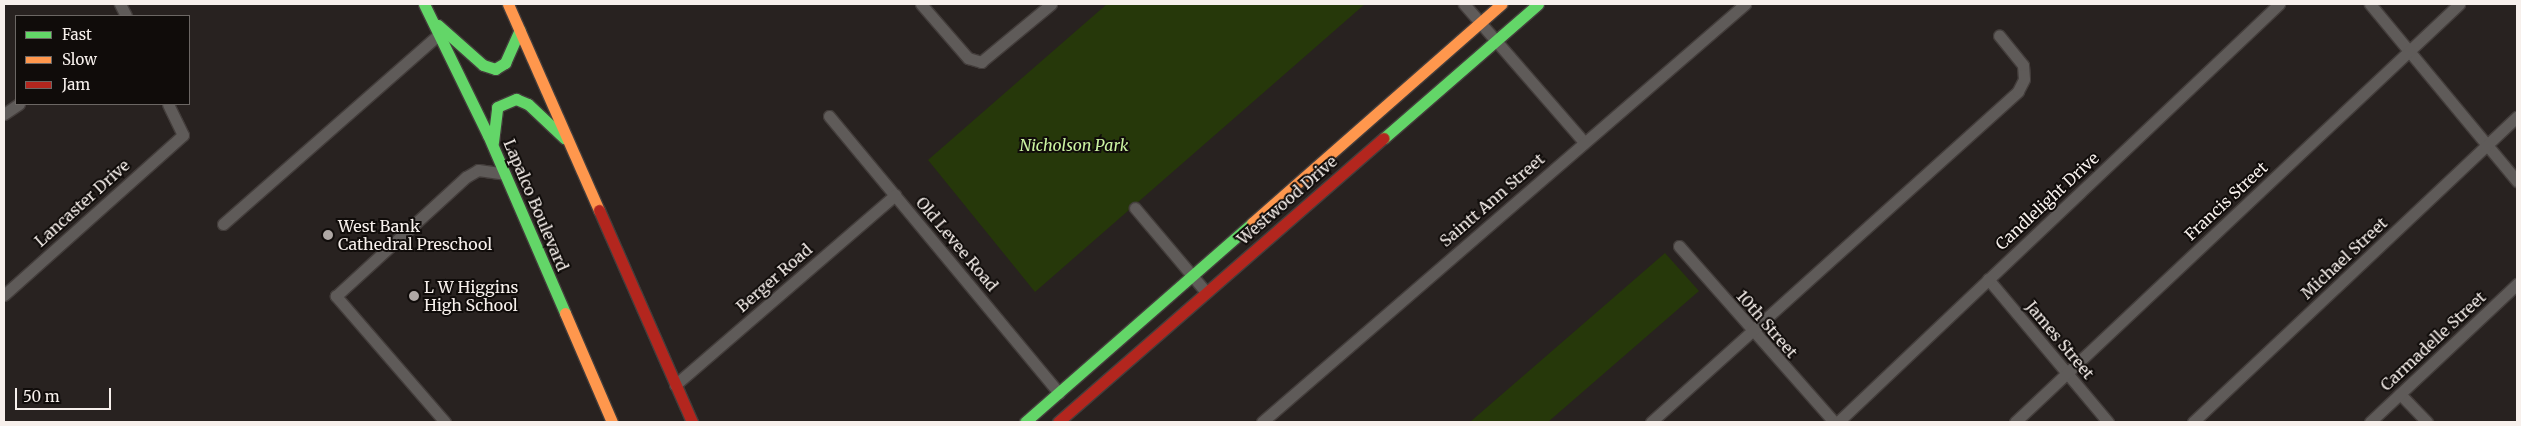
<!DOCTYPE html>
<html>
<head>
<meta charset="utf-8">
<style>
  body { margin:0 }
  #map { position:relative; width:2521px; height:426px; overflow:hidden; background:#282220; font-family:Merriweather,serif }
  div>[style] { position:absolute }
  .green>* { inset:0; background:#26380a }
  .roads { filter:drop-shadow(1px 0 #433d3b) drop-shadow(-1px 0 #433d3b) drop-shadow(0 1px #433d3b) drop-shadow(0 -1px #433d3b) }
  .street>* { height:11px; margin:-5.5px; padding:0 5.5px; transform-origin:5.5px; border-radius:5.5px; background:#5f5b59 }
  .fast>* { height:11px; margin:-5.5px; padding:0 5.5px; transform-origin:5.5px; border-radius:5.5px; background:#63d668 }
  .slow>* { height:11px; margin:-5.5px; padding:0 5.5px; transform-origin:5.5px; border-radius:5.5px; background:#ff974d }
  .jam>* { height:11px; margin:-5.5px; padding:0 5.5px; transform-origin:5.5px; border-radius:5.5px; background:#b3261e }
  .dots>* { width:14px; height:14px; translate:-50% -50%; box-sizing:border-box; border:2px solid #100c0a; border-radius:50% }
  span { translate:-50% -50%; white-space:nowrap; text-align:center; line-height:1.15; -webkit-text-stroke:4px #100c0a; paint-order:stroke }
  .park-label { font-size:16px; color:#cbf3a1; font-style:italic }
  .street-label { font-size:16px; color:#f7f0ec }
  .poi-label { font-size:16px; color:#f7f0ec }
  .left { translate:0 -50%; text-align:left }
  .frame { position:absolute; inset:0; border:5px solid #f7f0ec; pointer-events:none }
  .legend { position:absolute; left:15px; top:15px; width:175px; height:90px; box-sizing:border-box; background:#100c0a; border:1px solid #6c6764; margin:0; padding:6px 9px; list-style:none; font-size:15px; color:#f7f0ec }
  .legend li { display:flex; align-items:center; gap:10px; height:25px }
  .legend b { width:25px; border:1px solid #6c6764 }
  .scale { position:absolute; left:15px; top:388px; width:96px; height:22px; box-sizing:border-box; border:2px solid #f7f0ec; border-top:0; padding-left:6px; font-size:15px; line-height:18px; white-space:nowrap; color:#f7f0ec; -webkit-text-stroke:4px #100c0a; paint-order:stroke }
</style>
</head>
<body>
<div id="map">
  <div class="green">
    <div style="clip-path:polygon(1107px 4px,1365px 4px,1035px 292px,928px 160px)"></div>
    <div style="clip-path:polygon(1665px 253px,1699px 291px,1548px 422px,1470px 422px)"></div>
  </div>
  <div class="roads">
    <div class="street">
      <div style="left:120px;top:4px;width:13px;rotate:63deg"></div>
      <div style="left:921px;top:4px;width:72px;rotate:49deg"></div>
      <div style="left:968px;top:58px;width:14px;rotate:17deg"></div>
      <div style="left:981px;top:62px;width:91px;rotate:-39.6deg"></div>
      <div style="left:1464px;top:4px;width:183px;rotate:49deg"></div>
      <div style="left:2370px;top:4px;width:230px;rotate:50.3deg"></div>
      <div style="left:4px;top:114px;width:18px;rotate:-34deg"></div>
      <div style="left:829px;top:116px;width:360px;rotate:50.3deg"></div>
      <div style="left:1135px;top:208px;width:110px;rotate:49.8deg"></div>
      <div style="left:223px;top:224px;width:288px;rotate:-41.3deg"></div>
      <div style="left:1679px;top:246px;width:235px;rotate:48.6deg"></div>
      <div style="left:1988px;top:279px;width:187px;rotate:50deg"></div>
      <div style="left:4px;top:295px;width:240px;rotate:-41.8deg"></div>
      <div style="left:183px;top:135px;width:34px;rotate:-116deg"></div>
      <div style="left:675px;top:385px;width:291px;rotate:-40.8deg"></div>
      <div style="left:2400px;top:394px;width:39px;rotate:46deg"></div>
      <div style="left:445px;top:422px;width:167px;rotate:-130.9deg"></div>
      <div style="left:336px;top:296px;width:176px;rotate:-42.5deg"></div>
      <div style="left:466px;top:177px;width:14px;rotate:-30deg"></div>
      <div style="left:478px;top:170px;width:27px;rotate:8deg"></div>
      <div style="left:1262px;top:422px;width:639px;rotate:-40.87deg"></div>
      <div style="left:1651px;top:422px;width:494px;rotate:-42deg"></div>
      <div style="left:2018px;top:91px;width:13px;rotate:-63deg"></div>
      <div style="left:2024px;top:79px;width:14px;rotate:-94deg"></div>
      <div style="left:2023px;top:65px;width:38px;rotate:-129deg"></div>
      <div style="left:1838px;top:422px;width:608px;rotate:-43.47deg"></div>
      <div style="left:2015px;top:422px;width:610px;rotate:-43.27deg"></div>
      <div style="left:2193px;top:422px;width:445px;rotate:-43.3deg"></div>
      <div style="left:2370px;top:422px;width:202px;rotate:-43.2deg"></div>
    </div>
    <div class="fast">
      <div style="left:424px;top:4px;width:146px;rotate:64deg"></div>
      <div style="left:488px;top:135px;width:194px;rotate:66.6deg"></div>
      <div style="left:438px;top:25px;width:60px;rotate:41.6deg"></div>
      <div style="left:483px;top:65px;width:13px;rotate:18deg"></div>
      <div style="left:495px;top:69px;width:12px;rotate:-31deg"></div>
      <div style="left:505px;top:63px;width:36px;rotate:-66deg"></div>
      <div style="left:1384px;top:138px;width:204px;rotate:-41deg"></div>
      <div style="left:493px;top:142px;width:35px;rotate:-83deg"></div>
      <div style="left:497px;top:107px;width:21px;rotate:-23deg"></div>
      <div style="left:516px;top:99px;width:13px;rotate:23deg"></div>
      <div style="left:528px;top:104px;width:50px;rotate:43.4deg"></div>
      <div style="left:1025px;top:422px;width:302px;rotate:-41.2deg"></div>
    </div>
    <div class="slow">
      <div style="left:508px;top:4px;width:225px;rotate:66.2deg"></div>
      <div style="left:1252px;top:223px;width:332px;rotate:-41.3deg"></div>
      <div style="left:565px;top:313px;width:119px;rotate:66.7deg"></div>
    </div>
    <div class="jam">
      <div style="left:599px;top:210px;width:232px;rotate:66.3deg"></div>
      <div style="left:1058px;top:422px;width:432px;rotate:-41.1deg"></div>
    </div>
  </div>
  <div class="dots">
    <div style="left:328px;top:235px;background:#afa8a5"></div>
    <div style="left:414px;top:296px;background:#afa8a5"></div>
  </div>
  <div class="park-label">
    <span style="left:1074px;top:145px">Nicholson Park</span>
  </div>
  <div class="street-label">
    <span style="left:1287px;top:200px;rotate:-41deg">Westwood Drive</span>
    <span style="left:1492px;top:200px;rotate:-41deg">Saintt Ann Street</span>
    <span style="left:2047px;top:201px;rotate:-43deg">Candlelight Drive</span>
    <span style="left:2226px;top:201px;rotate:-43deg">Francis Street</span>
    <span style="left:82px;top:203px;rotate:-42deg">Lancaster Drive</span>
    <span style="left:536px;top:205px;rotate:67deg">Lapalco Boulevard</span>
    <span style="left:957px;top:244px;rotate:50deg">Old Levee Road</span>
    <span style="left:2344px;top:258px;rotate:-43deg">Michael Street</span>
    <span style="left:774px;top:278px;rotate:-41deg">Berger Road</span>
    <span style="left:1767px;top:324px;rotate:49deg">10th Street</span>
    <span style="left:2060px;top:340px;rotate:50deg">James Street</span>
    <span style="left:2433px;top:341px;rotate:-43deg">Carmadelle Street</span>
  </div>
  <div class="poi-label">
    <span class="left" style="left:338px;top:235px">West Bank<br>Cathedral Preschool</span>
    <span class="left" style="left:424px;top:296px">L W Higgins<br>High School</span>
  </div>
  <div class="frame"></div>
  <ul class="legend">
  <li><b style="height:6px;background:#63d668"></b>Fast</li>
  <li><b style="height:6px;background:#ff974d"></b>Slow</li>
  <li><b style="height:6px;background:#b3261e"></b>Jam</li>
  </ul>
  <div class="scale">50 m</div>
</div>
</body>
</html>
